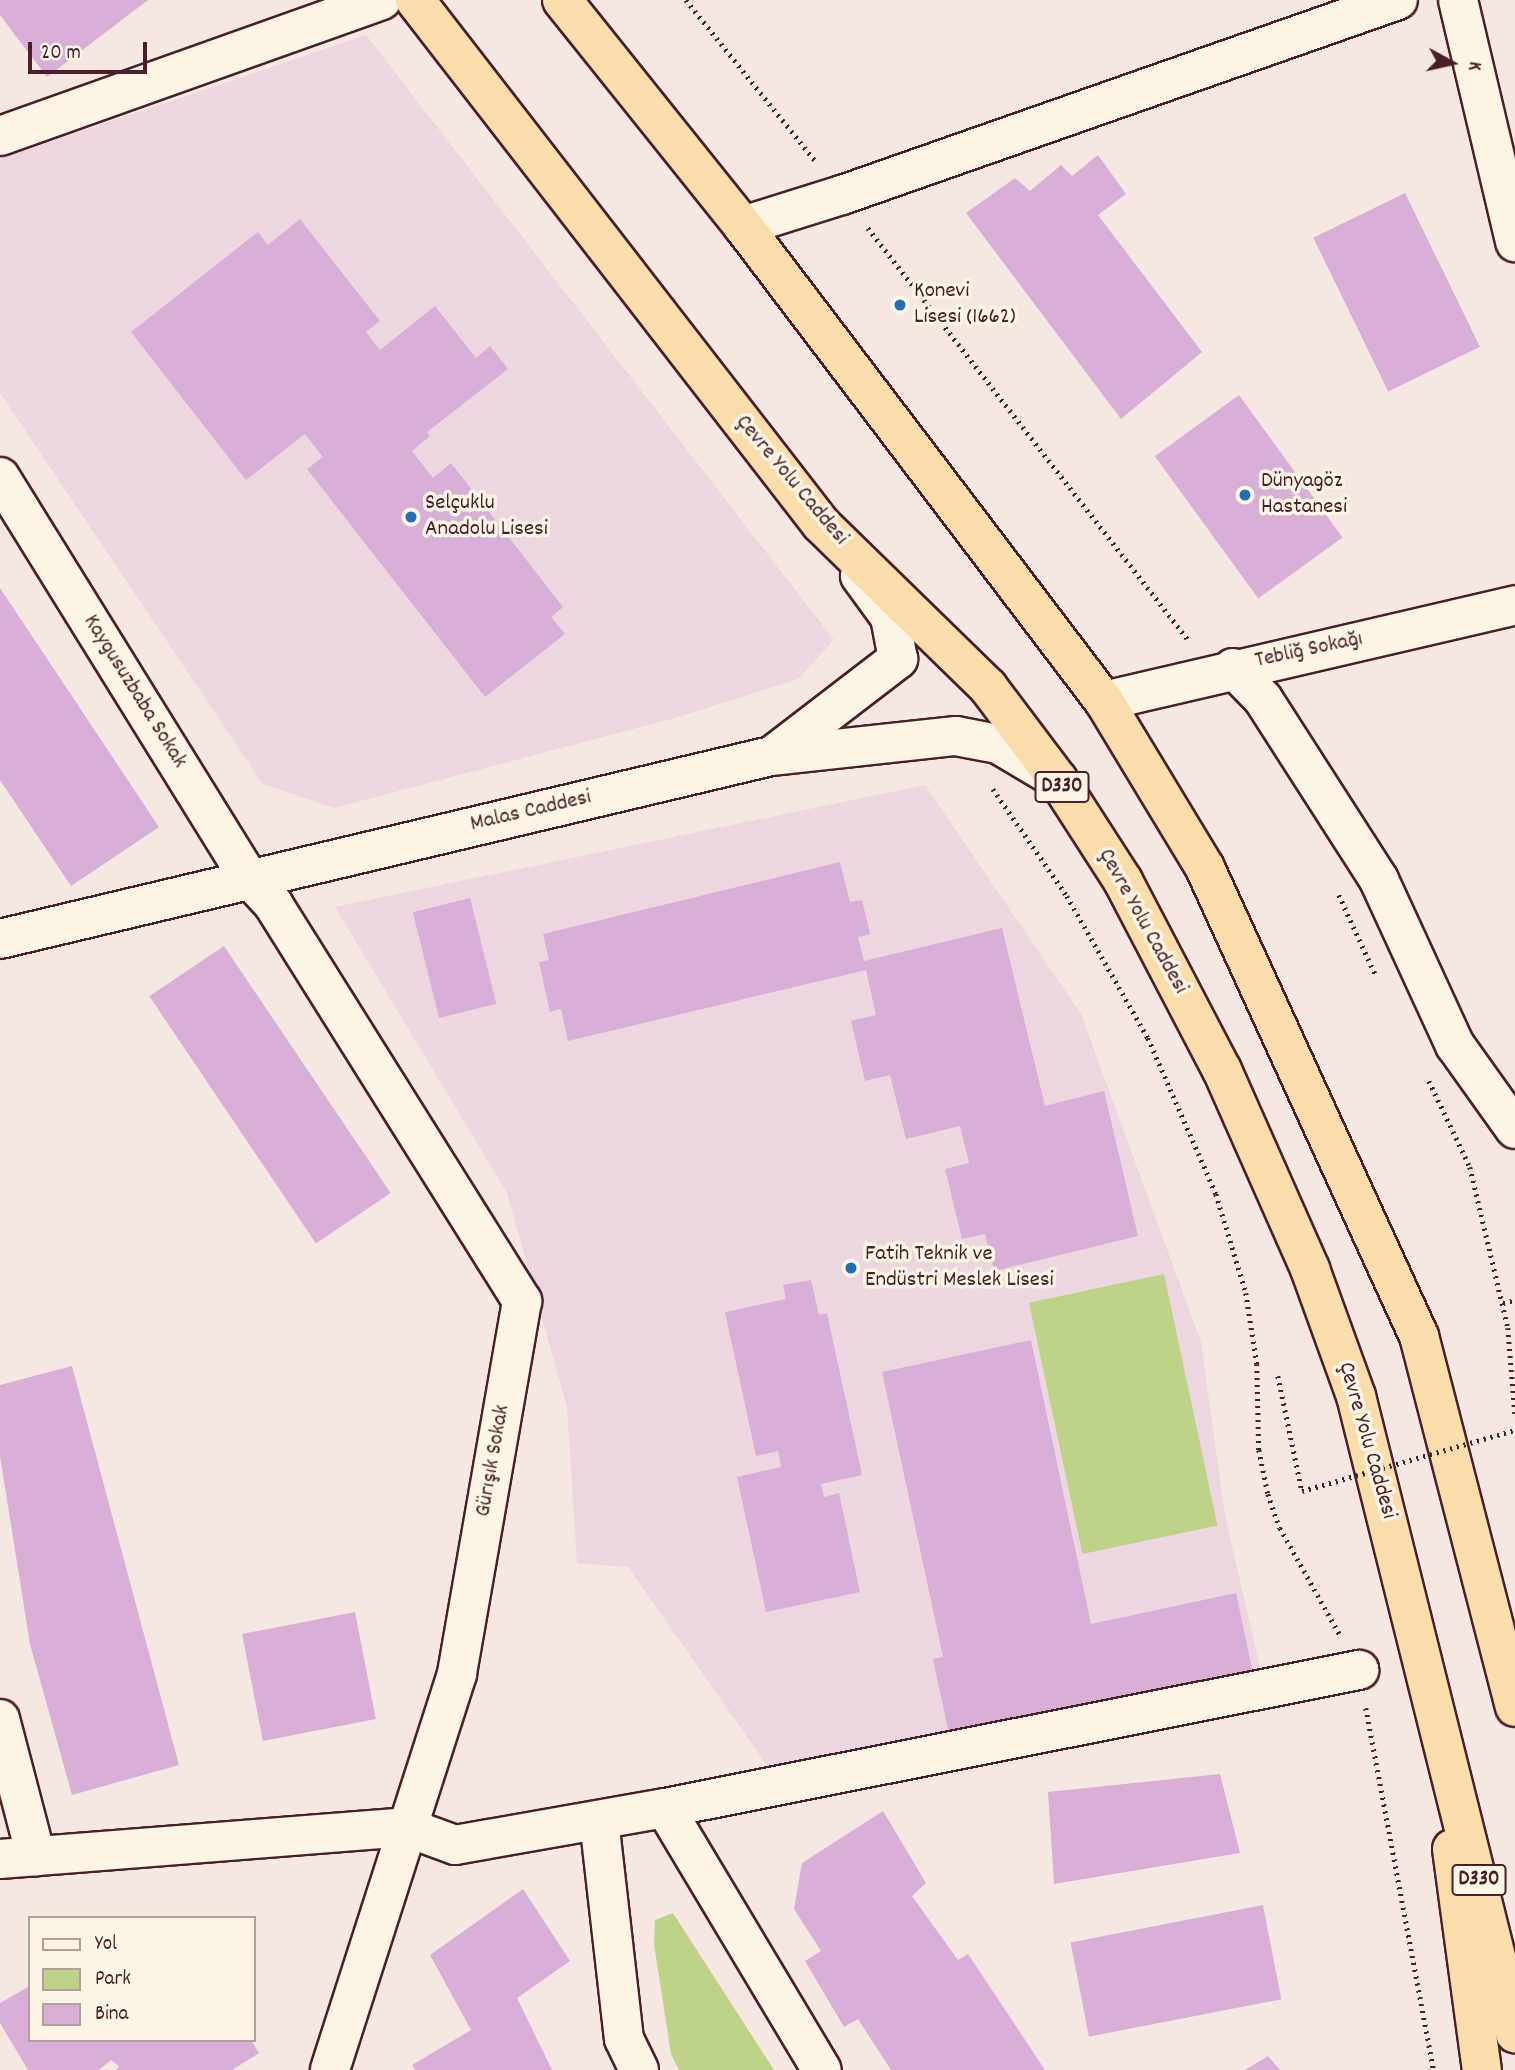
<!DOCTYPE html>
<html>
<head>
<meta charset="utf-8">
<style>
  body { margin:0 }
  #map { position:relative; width:1515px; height:2070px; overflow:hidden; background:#f5e7e2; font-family:Dekko,sans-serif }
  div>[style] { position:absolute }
  .built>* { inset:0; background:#ecd6df }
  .green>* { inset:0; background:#bed388; transform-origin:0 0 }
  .building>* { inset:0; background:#d8b0d7; transform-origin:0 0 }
  .path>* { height:4.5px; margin-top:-2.25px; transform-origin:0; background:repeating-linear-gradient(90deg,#4a1f2b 0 2px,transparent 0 7px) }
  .roads { filter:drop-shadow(2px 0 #4a1f2b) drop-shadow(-2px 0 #4a1f2b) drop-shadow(0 2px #4a1f2b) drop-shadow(0 -2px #4a1f2b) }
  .minor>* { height:38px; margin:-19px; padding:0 19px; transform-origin:19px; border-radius:19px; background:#fcf5e5 }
  .highway>* { height:38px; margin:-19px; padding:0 19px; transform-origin:19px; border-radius:19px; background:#f9deab }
  .path-bridge>* { height:4.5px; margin-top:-2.25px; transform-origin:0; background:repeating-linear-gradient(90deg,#4a1f2b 0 2px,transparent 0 7px) }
  .dots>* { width:19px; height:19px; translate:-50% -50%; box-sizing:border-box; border:4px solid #fcf5e5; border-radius:50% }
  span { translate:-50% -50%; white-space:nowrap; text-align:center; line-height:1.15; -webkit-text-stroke:7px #fcf5e5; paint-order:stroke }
  .shield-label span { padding:2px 5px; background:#fcf5e5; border:2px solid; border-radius:5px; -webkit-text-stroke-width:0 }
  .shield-label { font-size:21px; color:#4a1f2b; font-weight:700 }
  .poi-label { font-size:23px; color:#4a1f2b }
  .left { translate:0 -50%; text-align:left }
  .street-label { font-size:23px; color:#4a1f2b }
  .legend { position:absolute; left:28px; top:1916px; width:228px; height:126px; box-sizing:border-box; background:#fcf5e5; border:2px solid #b59f9b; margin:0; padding:9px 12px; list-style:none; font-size:21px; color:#4a1f2b }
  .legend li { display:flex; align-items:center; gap:14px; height:35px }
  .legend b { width:35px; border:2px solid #b59f9b }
  .north { position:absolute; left:1417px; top:28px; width:70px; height:70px; -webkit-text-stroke:5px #fcf5e5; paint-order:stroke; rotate:98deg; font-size:19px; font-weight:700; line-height:28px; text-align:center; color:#4a1f2b }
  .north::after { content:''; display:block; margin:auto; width:24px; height:32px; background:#4a1f2b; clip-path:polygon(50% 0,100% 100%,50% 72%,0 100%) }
  .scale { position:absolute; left:28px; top:42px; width:119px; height:32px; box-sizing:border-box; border:4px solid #4a1f2b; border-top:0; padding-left:9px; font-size:21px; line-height:24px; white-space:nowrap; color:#4a1f2b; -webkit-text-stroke:5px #fcf5e5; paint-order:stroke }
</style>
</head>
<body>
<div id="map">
  <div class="built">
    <div style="clip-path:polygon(366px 35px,834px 640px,798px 679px,675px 718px,334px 808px,263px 784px,0 393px,0 159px)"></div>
    <div style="clip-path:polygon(925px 785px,1081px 1014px,1201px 1342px,1225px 1515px,1264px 1685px,774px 1775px,628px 1567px,577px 1563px,567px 1407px,507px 1193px,335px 907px)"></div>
  </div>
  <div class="green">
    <div style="left:1164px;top:1274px;width:257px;height:138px;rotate:78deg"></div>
    <div style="clip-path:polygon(673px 1913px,774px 2070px,679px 2070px,671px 2054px,654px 1944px,655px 1920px)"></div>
  </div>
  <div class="building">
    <div style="clip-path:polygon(0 0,148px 0,47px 77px,0 15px)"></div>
    <div style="clip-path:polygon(1098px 155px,1126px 194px,1098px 215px,1202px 352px,1121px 419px,966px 213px,1015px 178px,1030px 191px,1061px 165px,1072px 176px)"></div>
    <div style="left:1405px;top:193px;width:171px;height:102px;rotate:64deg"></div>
    <div style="clip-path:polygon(300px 219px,380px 321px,366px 332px,380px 350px,435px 306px,476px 358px,490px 346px,508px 369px,427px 432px,430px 436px,412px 451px,433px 478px,451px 463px,563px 607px,551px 617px,565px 634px,485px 697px,307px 469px,323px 457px,305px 434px,246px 480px,131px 332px,258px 232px,268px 245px)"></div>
    <div style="left:1239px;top:395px;width:176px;height:104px;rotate:54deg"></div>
    <div style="clip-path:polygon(0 588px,159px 827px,71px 886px,0 780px)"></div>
    <div style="clip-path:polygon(840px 862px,850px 902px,862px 900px,870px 934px,858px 937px,864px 961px,1002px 928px,1045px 1106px,1104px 1091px,1138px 1236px,994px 1271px,985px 1234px,962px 1239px,945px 1169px,969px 1163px,960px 1126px,906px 1139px,890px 1075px,865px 1081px,851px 1021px,876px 1015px,866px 970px,568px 1041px,561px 1009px,550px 1012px,539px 962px,549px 960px,543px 934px)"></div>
    <div style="left:470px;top:898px;width:109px;height:59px;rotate:76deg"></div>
    <div style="left:224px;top:946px;width:298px;height:90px;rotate:56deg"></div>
    <div style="clip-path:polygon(811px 1280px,819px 1315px,827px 1313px,862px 1475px,821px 1484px,824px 1497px,839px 1493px,860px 1592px,766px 1612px,737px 1477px,781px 1467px,778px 1451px,756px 1456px,725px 1312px,786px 1299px,783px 1285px)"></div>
    <div style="clip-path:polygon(1031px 1340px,1091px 1624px,1236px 1593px,1255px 1683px,952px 1748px,933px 1659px,943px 1657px,882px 1372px)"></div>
    <div style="clip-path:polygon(72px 1366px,179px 1765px,72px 1795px,30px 1644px,0 1456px,0 1385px)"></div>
    <div style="left:355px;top:1612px;width:109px;height:115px;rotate:79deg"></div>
    <div style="clip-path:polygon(1220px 1774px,1240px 1853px,1054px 1884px,1048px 1792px)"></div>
    <div style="clip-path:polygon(883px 1811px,926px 1883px,912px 1896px,958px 1960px,968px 1954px,1045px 2070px,891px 2070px,858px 2019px,844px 2027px,805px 1961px,821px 1951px,794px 1909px,802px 1863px)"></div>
    <div style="clip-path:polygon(523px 1889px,570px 1961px,517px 1998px,552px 2070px,415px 2070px,412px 2065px,471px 2030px,430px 1955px)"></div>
    <div style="left:1263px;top:1905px;width:96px;height:196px;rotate:79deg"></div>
    <div style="clip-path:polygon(30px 1986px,30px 2040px,251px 2040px,259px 2053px,232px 2070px,116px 2070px,119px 2066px,111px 2060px,99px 2070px,28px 2070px,0 2023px,0 2003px)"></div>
    <div style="clip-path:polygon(1268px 2056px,1280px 2070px,1245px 2070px)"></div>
  </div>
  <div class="path">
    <div style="left:686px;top:0;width:209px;rotate:51.2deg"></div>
    <div style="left:868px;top:228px;width:523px;rotate:52.14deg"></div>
    <div style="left:993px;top:789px;width:130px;rotate:55.3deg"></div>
    <div style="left:1067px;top:896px;width:163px;rotate:60.3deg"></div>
    <div style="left:1148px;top:1038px;width:170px;rotate:66.4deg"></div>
    <div style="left:1216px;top:1194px;width:103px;rotate:73.1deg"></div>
    <div style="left:1246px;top:1293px;width:72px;rotate:81.2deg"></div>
    <div style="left:1257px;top:1364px;width:86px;rotate:88.7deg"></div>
    <div style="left:1259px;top:1450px;width:45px;rotate:78.4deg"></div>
    <div style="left:1268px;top:1494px;width:36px;rotate:71deg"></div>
    <div style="left:1280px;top:1528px;width:123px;rotate:60.7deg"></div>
    <div style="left:1339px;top:895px;width:89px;rotate:65.4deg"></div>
    <div style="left:1429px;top:1081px;width:95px;rotate:64.5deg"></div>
    <div style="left:1470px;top:1167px;width:165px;rotate:76.7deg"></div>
    <div style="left:1508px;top:1328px;width:86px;rotate:85.3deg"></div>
    <div style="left:1503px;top:1303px;width:12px;rotate:-14deg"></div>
    <div style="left:1278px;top:1376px;width:117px;rotate:78.2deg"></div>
    <div style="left:1366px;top:1708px;width:368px;rotate:79.4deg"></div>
  </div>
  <div class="roads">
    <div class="minor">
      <div style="left:1458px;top:0;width:249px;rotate:76.7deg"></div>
      <div style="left:0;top:136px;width:405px;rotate:-19.6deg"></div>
      <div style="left:743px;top:226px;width:104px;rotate:-17.4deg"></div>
      <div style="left:842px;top:195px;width:589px;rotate:-19.33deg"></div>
      <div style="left:0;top:477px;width:471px;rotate:58.2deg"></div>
      <div style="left:248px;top:877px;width:37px;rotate:47deg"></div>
      <div style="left:273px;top:904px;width:469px;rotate:57.9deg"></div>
      <div style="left:522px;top:1301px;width:379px;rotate:99.9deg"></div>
      <div style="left:457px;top:1674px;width:416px;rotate:107.8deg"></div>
      <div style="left:1233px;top:668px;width:43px;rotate:45.9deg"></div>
      <div style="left:1263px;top:699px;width:215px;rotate:57.3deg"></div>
      <div style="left:1379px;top:880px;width:182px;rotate:65.3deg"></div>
      <div style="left:1455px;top:1045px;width:103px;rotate:54.5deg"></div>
      <div style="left:1104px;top:701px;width:422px;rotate:-13.1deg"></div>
      <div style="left:773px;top:755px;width:158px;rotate:-37.5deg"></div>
      <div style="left:898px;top:659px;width:43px;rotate:-100.8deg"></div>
      <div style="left:890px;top:617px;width:51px;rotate:-126.2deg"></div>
      <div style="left:0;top:939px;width:792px;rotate:-13.35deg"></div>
      <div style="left:771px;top:756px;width:186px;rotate:-6.2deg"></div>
      <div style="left:956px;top:736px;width:43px;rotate:10.8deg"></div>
      <div style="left:998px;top:744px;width:69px;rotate:30.7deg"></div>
      <div style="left:0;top:1719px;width:142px;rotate:75.3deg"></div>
      <div style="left:665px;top:1808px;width:305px;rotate:59.1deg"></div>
      <div style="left:599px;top:1820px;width:220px;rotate:83.5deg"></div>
      <div style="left:624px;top:2039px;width:34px;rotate:64deg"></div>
      <div style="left:0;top:1859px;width:407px;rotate:-4.5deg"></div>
      <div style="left:406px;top:1827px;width:52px;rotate:20.2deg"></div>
      <div style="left:455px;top:1845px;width:213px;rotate:-10deg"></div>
      <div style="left:665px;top:1808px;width:708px;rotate:-11.25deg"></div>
    </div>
    <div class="highway">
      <div style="left:415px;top:0;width:663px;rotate:52.23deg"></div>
      <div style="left:821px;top:524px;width:233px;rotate:44.3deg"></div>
      <div style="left:988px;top:687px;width:116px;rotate:53deg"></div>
      <div style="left:1058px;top:780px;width:120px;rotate:57.2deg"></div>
      <div style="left:1123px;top:881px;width:213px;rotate:62.4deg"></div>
      <div style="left:1222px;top:1070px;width:218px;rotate:66.1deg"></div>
      <div style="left:1310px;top:1269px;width:135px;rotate:70.1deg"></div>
      <div style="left:1356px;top:1396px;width:657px;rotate:75.98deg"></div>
      <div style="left:562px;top:0;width:290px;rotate:51.3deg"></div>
      <div style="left:743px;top:226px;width:597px;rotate:52.77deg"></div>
      <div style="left:1104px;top:701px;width:195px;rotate:58.8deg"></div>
      <div style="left:1205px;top:868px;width:515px;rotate:65.43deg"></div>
      <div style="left:1419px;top:1336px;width:383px;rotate:75.5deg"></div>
      <div style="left:1452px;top:1849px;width:223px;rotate:82.3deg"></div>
    </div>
  </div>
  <div class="path-bridge">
    <div style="left:1302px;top:1491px;width:222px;rotate:-16deg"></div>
  </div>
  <div class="dots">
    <div style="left:900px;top:305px;background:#1f6fb2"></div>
    <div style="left:1245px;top:495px;background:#1f6fb2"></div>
    <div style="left:411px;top:517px;background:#1f6fb2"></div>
    <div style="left:851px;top:1268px;background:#1f6fb2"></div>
  </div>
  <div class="shield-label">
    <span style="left:1062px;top:787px">D330</span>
    <span style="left:1479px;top:1880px">D330</span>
  </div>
  <div class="poi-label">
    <span class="left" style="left:914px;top:305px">Konevi<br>Lisesi (1662)</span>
    <span class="left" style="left:1261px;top:495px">Dünyagöz<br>Hastanesi</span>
    <span class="left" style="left:425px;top:517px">Selçuklu<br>Anadolu Lisesi</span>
    <span class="left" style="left:865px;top:1268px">Fatih Teknik ve<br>Endüstri Meslek Lisesi</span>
  </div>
  <div class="street-label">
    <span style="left:791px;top:481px;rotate:50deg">Çevre Yolu Caddesi</span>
    <span style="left:1309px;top:651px;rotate:-12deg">Tebliğ Sokağı</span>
    <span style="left:134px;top:692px;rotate:58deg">Kaygusuzbaba Sokak</span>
    <span style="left:531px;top:812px;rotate:-13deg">Malas Caddesi</span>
    <span style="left:1142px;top:922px;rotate:61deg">Çevre Yolu Caddesi</span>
    <span style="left:1366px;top:1441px;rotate:74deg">Çevre Yolu Caddesi</span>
    <span style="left:494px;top:1461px;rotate:-80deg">Gürışık Sokak</span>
  </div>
  <ul class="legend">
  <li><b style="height:9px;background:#fcf5e5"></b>Yol</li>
  <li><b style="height:19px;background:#bed388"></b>Park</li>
  <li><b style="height:19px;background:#d8b0d7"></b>Bina</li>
  </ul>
  <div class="north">K</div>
  <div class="scale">20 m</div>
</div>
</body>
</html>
